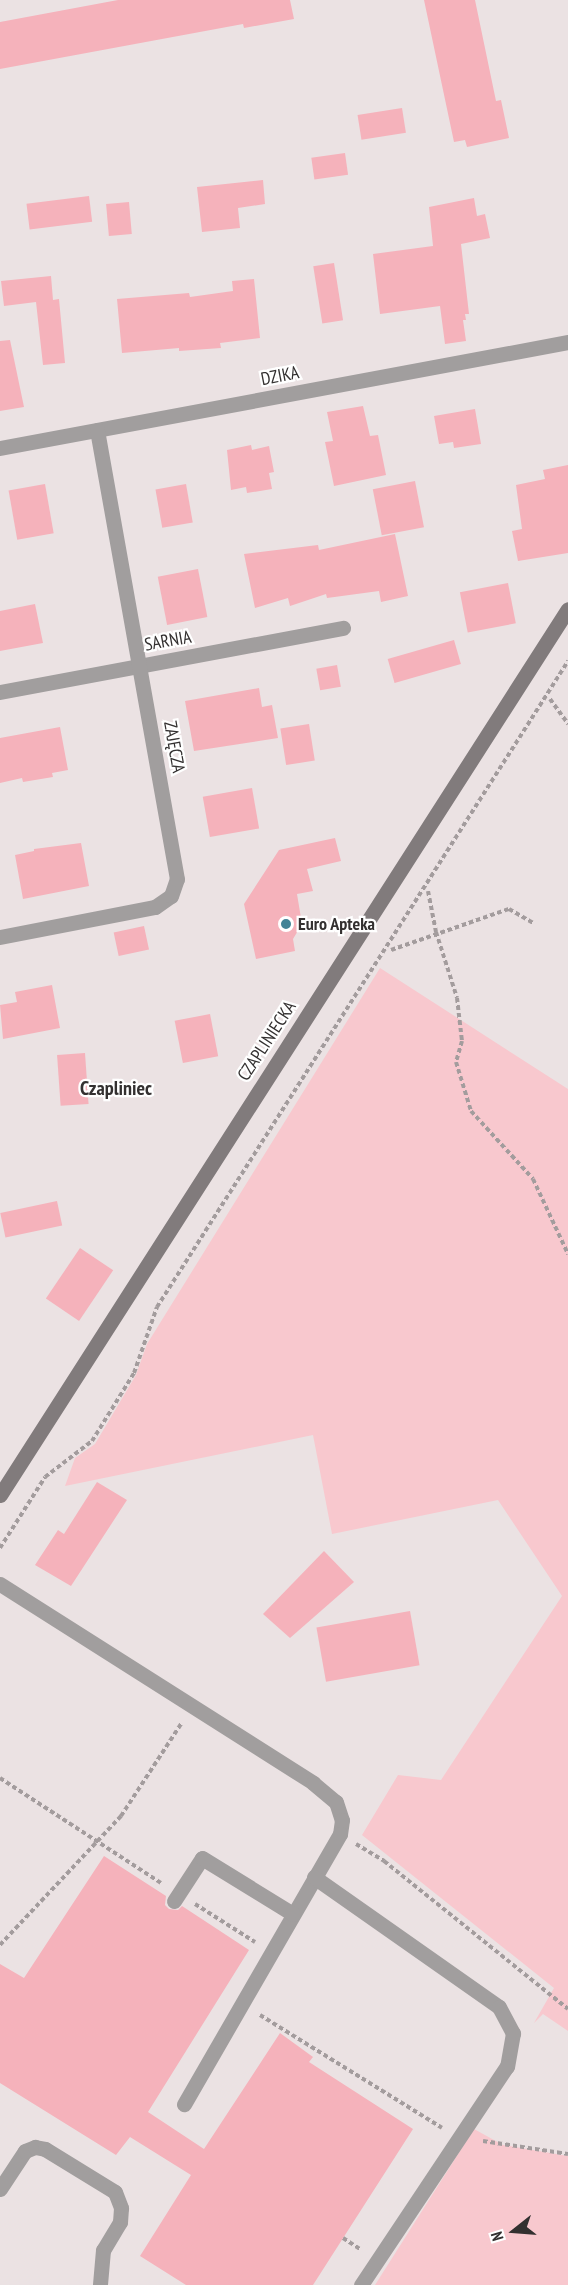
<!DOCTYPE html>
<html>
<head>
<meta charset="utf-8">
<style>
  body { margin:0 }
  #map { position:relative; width:568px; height:2285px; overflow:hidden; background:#ebe2e3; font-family:"PT Sans Narrow",sans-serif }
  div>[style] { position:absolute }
  .green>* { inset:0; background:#f8c8ce }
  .building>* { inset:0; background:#f5b2bb; transform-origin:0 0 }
  .path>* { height:4px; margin-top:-2px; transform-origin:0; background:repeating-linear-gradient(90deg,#a39c9d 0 4.5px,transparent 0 7.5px) }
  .lane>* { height:15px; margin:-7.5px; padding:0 7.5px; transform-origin:7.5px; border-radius:7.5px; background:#a19e9e }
  .street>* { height:15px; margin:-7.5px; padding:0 7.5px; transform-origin:7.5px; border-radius:7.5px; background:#a19e9e }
  .secondary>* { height:15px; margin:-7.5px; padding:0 7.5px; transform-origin:7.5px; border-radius:7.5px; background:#817b7c }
  .dots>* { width:16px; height:16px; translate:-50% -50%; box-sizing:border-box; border:3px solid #fff; border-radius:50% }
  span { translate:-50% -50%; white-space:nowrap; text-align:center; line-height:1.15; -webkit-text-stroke:4.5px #fff; paint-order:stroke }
  .street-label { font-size:18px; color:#333030 }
  .poi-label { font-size:18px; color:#333030; font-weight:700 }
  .left { translate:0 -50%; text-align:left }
  .neighbourhood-label { font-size:20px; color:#333030; font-weight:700 }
  .north { position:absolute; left:484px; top:2201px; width:60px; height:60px; -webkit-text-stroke:4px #fff; paint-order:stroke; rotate:253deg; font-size:16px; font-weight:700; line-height:24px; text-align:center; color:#333030 }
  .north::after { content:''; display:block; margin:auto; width:21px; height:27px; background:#333030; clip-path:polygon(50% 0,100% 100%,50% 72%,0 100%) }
</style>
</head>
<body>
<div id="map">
  <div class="green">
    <div style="clip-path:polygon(380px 968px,568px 1089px,568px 2031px,543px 2014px,534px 2023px,554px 1988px,362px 1835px,398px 1775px,441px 1780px,562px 1596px,498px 1500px,332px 1534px,313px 1435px,65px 1486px,75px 1458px,95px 1444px,136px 1375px,147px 1344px)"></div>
    <div style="clip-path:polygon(474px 2129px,503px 2145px,568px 2156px,568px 2285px,375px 2285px)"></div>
  </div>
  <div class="building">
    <div style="clip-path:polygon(118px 0,290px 0,294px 19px,244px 28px,243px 24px,0 69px,0 22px)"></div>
    <div style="clip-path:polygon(424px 0,475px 0,496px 101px,501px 100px,509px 138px,467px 147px,465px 140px,454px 142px)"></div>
    <div style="left:402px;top:108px;width:25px;height:45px;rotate:81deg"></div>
    <div style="left:345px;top:153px;width:22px;height:34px;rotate:82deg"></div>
    <div style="clip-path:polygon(263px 180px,265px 204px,238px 208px,240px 228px,202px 232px,197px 187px)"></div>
    <div style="left:89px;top:196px;width:26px;height:63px;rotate:83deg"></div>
    <div style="clip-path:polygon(474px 198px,477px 216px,485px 214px,490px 238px,461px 244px,469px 314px,465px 314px,466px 320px,463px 320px,466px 341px,445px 344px,440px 306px,380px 314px,373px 254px,433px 246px,429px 207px)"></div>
    <div style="left:129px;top:202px;width:32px;height:23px;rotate:85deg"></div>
    <div style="left:334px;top:263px;width:58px;height:21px;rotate:81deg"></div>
    <div style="clip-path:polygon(51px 276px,53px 300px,59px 299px,65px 363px,43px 365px,36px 302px,4px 306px,1px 281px)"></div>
    <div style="clip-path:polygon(254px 279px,260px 338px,220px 343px,221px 348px,179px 351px,179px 348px,122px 353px,117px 299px,189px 293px,190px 297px,233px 291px,232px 281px)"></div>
    <div style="clip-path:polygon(10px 340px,24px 407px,0 411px,0 341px)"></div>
    <div style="clip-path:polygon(363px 406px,370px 436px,378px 435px,386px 475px,334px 486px,325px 442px,333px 441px,327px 412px)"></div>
    <div style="clip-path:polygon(475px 409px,481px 444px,454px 448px,453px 442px,439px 444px,434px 416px)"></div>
    <div style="clip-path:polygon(251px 445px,252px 450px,269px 446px,274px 472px,269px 473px,272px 489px,247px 493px,246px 487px,231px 490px,227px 450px)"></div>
    <div style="clip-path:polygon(568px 465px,568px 553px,518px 561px,512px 531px,522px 529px,516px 485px,545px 479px,543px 470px)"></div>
    <div style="left:415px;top:481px;width:47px;height:43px;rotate:79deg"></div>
    <div style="left:45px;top:484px;width:50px;height:37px;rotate:80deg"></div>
    <div style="left:186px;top:484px;width:39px;height:31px;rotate:80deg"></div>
    <div style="clip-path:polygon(395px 534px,408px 596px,381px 602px,379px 591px,327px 598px,326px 594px,290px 606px,288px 598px,255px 608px,244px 554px,318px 545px,319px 550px)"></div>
    <div style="left:198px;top:569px;width:49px;height:41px;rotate:79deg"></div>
    <div style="left:508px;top:583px;width:41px;height:49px;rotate:79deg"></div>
    <div style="clip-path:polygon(35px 604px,43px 643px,0 651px,0 611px)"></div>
    <div style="left:454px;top:640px;width:25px;height:69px;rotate:74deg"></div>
    <div style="left:337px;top:665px;width:22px;height:21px;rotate:80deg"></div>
    <div style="clip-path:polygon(259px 688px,262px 707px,272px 705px,278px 738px,194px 751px,185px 701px)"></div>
    <div style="left:309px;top:724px;width:37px;height:29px;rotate:81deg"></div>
    <div style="clip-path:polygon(60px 727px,68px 770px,52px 773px,53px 777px,23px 782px,22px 778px,0 783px,0 738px)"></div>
    <div style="left:252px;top:788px;width:41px;height:50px;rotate:80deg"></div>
    <div style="clip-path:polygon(335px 838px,341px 861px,307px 869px,313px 891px,297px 894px,302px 924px,293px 939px,295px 951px,256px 959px,244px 904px,279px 850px)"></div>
    <div style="clip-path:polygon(81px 843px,89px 886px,23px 899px,15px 855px,34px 851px,34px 849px)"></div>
    <div style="left:144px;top:926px;width:24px;height:31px;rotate:78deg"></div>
    <div style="clip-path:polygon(52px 985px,60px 1028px,3px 1039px,0 1005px,17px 1002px,15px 992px)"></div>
    <div style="left:210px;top:1014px;width:43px;height:36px;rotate:79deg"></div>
    <div style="left:85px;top:1053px;width:51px;height:28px;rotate:86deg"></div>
    <div style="left:57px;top:1201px;width:25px;height:58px;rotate:78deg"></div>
    <div style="left:80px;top:1248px;width:40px;height:61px;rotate:34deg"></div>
    <div style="clip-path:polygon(97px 1482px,127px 1500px,71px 1586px,35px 1565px,58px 1530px,64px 1534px)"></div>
    <div style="clip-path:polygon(324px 1551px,354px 1582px,290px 1638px,263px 1614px)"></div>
    <div style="left:410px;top:1611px;width:55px;height:95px;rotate:80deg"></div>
    <div style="clip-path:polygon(104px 1856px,166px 1896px,165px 1905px,169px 1909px,178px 1910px,182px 1906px,249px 1950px,148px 2112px,204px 2149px,280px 2033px,313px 2057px,309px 2062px,413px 2129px,313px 2285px,186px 2285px,140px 2256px,191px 2175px,130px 2137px,116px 2155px,0 2083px,0 1964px,24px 1978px)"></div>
  </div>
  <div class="path">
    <div style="left:550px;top:699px;width:31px;rotate:54deg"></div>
    <div style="left:428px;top:891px;width:42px;rotate:79deg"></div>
    <div style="left:436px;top:932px;width:69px;rotate:72.3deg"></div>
    <div style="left:457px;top:998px;width:43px;rotate:83.4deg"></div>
    <div style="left:462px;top:1041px;width:22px;rotate:106deg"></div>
    <div style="left:456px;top:1062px;width:51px;rotate:73deg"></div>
    <div style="left:471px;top:1111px;width:92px;rotate:47.6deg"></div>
    <div style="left:533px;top:1179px;width:83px;rotate:65deg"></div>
    <div style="left:391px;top:950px;width:125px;rotate:-19.2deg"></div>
    <div style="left:509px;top:909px;width:28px;rotate:30deg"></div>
    <div style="left:0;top:1548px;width:84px;rotate:-57.6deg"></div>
    <div style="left:45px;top:1477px;width:59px;rotate:-37.5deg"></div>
    <div style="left:92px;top:1441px;width:80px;rotate:-58.3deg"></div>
    <div style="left:134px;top:1373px;width:70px;rotate:-70.8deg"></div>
    <div style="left:157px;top:1307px;width:766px;rotate:-57.53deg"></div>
    <div style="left:0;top:1778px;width:192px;rotate:33.1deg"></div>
    <div style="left:356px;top:1844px;width:33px;rotate:31deg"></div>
    <div style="left:384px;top:1861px;width:236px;rotate:38.8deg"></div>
    <div style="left:195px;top:1904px;width:71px;rotate:32.3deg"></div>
    <div style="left:0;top:1945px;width:177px;rotate:-46.8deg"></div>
    <div style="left:121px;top:1816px;width:110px;rotate:-56.9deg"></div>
    <div style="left:260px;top:2015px;width:214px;rotate:31.8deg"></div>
    <div style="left:483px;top:2141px;width:86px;rotate:8.7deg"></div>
    <div style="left:343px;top:2238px;width:20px;rotate:33deg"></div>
  </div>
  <div class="lane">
    <div style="left:0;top:1584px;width:371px;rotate:32.4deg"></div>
    <div style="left:313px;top:1783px;width:30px;rotate:40deg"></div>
    <div style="left:336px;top:1802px;width:19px;rotate:72deg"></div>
    <div style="left:342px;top:1820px;width:14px;rotate:98deg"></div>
    <div style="left:340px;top:1834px;width:312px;rotate:120deg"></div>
    <div style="left:314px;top:1877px;width:226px;rotate:35.1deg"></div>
    <div style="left:499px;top:2007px;width:30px;rotate:62deg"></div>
    <div style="left:513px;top:2033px;width:34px;rotate:100deg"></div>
    <div style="left:507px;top:2066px;width:263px;rotate:123.7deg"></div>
    <div style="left:174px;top:1901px;width:51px;rotate:-56.9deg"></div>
    <div style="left:202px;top:1858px;width:107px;rotate:31.6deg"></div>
    <div style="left:0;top:2189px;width:45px;rotate:-56.7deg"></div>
    <div style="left:25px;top:2151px;width:11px;rotate:-22deg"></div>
    <div style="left:35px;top:2147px;width:10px;rotate:11deg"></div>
    <div style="left:45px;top:2149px;width:82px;rotate:31.6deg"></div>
    <div style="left:115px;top:2192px;width:17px;rotate:69deg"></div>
    <div style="left:121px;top:2208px;width:14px;rotate:94deg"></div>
    <div style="left:120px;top:2222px;width:33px;rotate:121deg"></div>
    <div style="left:103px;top:2250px;width:35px;rotate:95deg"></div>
  </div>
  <div class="street">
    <div style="left:0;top:448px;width:578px;rotate:-10.57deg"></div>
    <div style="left:0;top:692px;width:349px;rotate:-10.6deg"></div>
    <div style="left:0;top:937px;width:158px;rotate:-11deg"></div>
    <div style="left:155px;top:907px;width:19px;rotate:-35deg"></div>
    <div style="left:171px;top:896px;width:18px;rotate:-71deg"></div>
    <div style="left:177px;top:879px;width:456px;rotate:-100.1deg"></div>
  </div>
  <div class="secondary">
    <div style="left:0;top:1495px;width:1052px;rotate:-57.34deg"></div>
  </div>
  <div class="dots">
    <div style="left:286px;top:924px;background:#428396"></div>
  </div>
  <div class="street-label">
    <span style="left:280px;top:376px;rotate:-11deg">DZIKA</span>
    <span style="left:168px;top:641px;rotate:-10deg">SARNIA</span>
    <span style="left:174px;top:747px;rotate:80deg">ZAJĘCZA</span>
    <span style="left:267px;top:1041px;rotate:-57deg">CZAPLINIECKA</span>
  </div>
  <div class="poi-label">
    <span class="left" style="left:298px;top:924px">Euro Apteka</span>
  </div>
  <div class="neighbourhood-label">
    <span style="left:116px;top:1088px">Czapliniec</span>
  </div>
  <div class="north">N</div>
</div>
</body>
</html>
